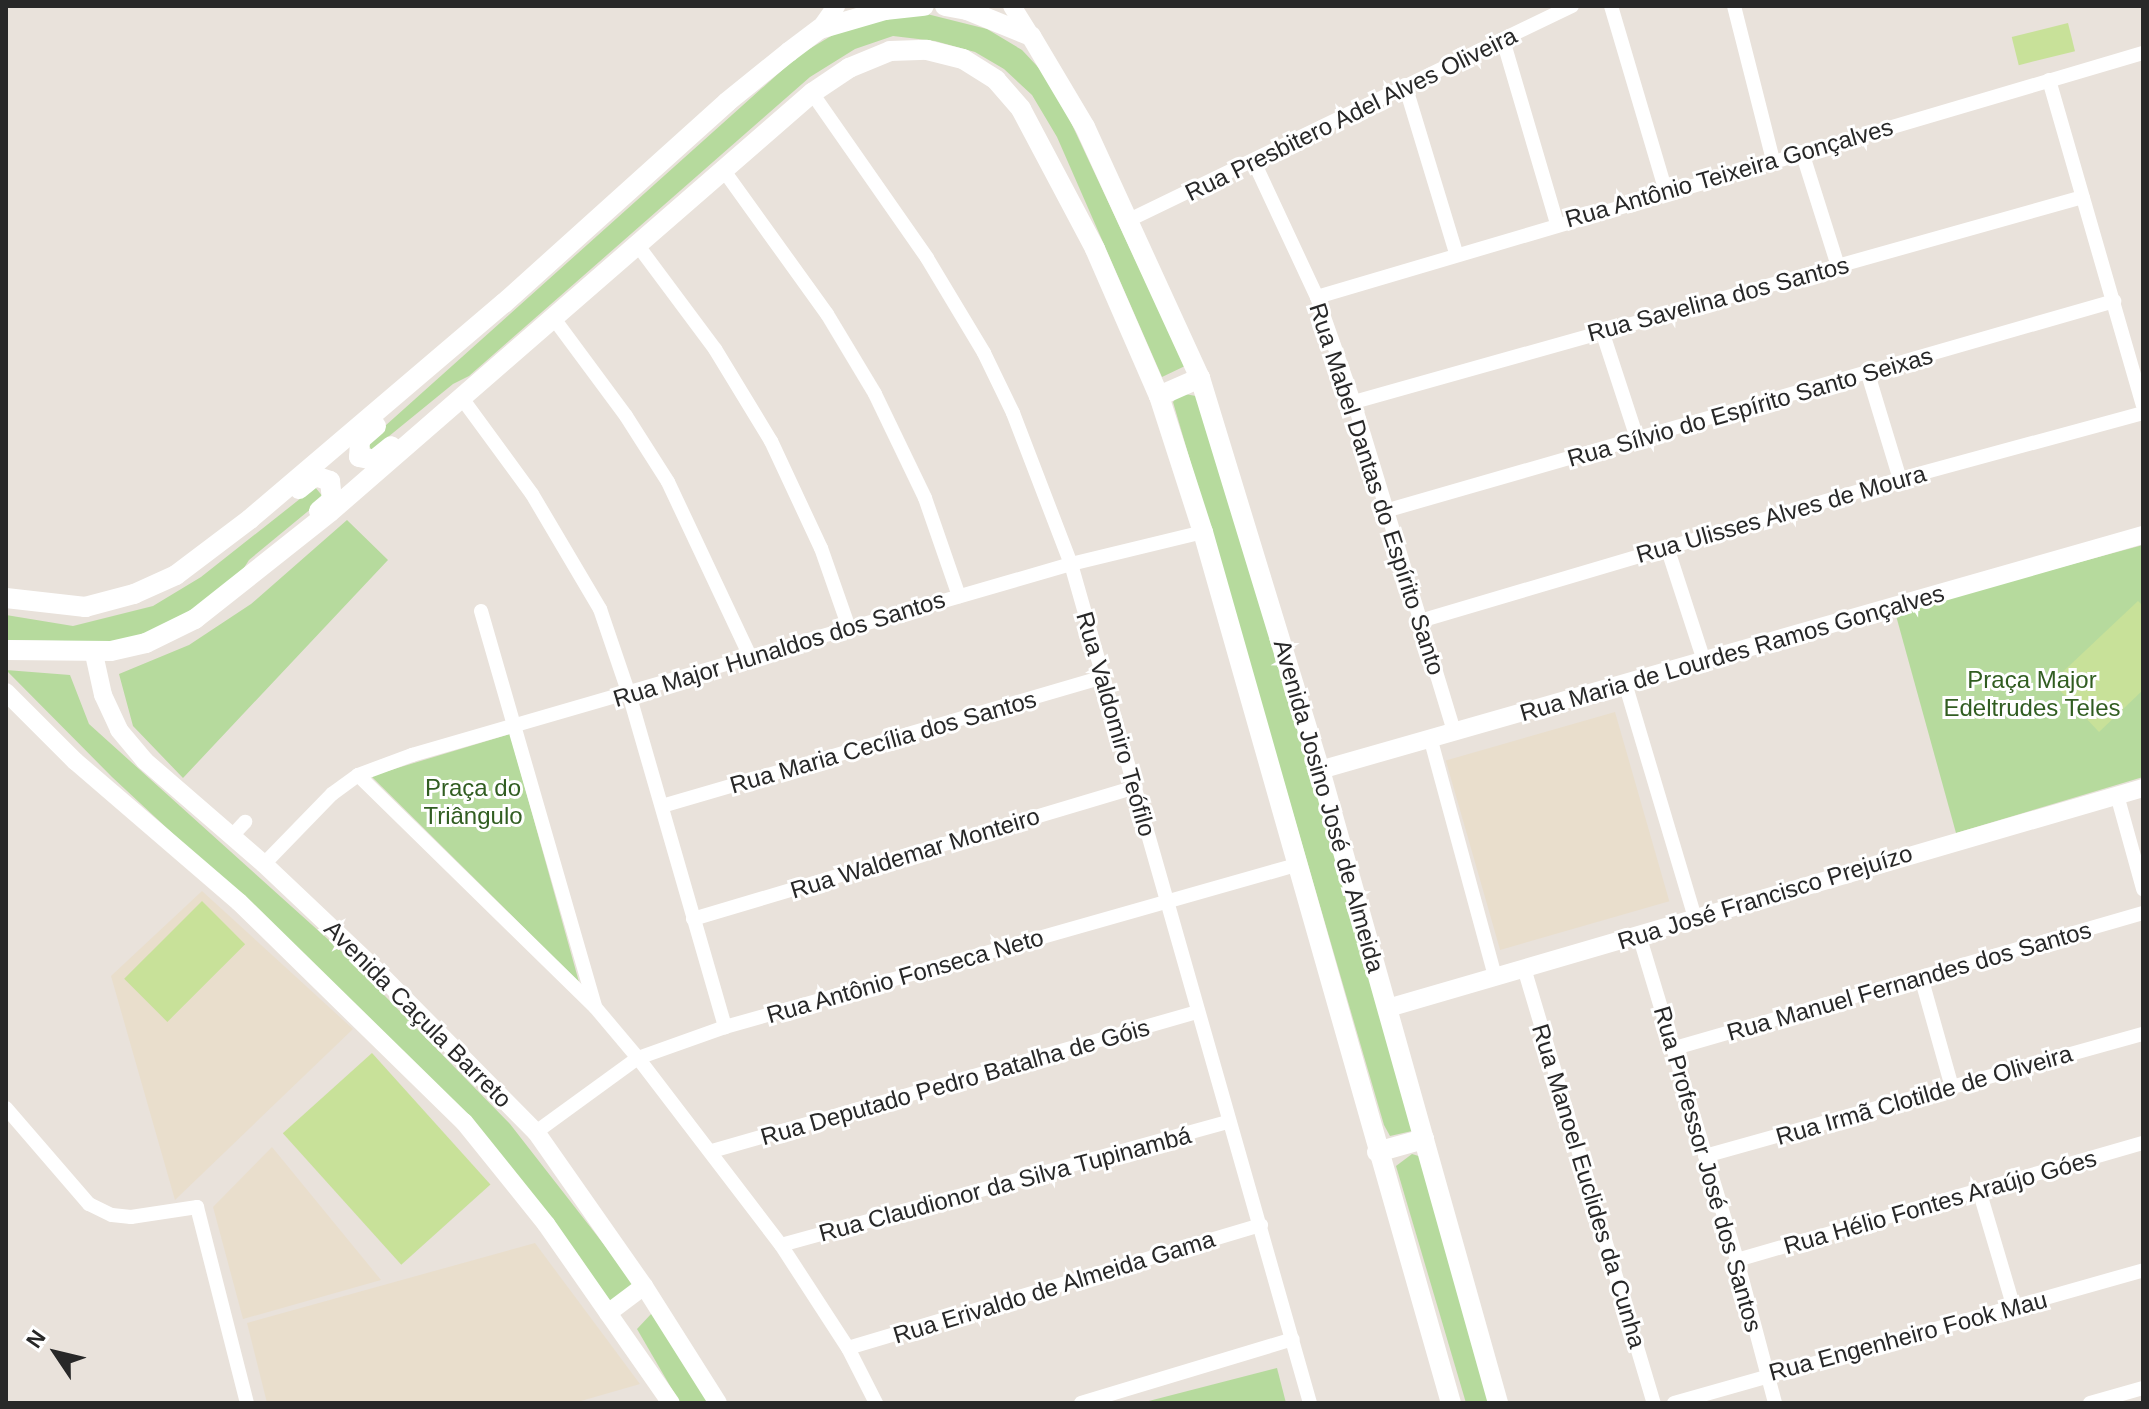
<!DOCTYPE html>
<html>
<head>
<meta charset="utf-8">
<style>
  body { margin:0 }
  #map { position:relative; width:2149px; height:1409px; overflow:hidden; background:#e9e2db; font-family:Helvetica,sans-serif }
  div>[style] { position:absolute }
  .education>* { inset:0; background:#e9decc; transform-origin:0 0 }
  .green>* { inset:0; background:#b6da9d }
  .pitch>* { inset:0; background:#c8e199; transform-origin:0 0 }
  .minor>* { height:14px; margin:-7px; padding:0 7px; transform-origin:7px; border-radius:7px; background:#fff }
  .tertiary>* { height:18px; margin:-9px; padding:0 9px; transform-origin:9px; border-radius:9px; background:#fff }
  .secondary>* { height:20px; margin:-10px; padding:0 10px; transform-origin:10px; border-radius:10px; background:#fff }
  span { translate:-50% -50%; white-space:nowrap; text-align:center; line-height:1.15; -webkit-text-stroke:6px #fff; paint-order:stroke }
  .street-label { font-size:24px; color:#282828 }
  .park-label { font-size:24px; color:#315d21 }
  .frame { position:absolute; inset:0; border:8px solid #282828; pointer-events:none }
  .north { position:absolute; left:16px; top:1313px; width:80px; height:80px; -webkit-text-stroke:6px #fff; paint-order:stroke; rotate:305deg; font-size:22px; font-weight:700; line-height:32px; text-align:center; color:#282828 }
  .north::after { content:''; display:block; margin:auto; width:28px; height:36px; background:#282828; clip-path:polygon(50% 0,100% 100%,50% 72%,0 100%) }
</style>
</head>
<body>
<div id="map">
  <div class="education">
    <div style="left:1615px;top:712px;width:197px;height:176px;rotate:74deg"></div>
    <div style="clip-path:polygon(202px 891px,353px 1029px,175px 1200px,111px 976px)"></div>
    <div style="clip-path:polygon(272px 1147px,381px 1280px,243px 1319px,213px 1207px)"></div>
    <div style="clip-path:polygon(535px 1243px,640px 1384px,574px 1403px,267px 1403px,247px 1323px)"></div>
  </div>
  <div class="green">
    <div style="clip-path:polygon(927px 14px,987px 29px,1022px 50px,1052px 82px,1185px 366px,1162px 377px,1057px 137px,1032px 95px,1004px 69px,975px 52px,935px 41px,893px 36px,855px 49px,810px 77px,469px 376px,453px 384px,372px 450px,366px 443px,799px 55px,843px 29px,879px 16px)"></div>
    <div style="clip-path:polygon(1180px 393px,1201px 397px,1237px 509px,1412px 1131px,1390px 1136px,1384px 1125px,1173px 402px)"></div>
    <div style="clip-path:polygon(315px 487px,324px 498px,249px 560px,229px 591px,173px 625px,126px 642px,6px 640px,6px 615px,73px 626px,153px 606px,201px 577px)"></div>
    <div style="clip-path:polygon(347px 520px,388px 560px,183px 778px,133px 726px,119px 674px,189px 645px,251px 604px)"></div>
    <div style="clip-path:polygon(2143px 545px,2143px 777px,1956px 833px,1895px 612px)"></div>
    <div style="clip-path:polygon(6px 670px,70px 675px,89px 724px,341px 951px,510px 1124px,634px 1283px,610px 1303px,523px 1184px,316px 967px,112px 777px)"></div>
    <div style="clip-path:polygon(510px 734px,579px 982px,371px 776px)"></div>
    <div style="clip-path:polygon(1412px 1154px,1425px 1158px,1493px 1403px,1466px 1403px,1396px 1166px)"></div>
    <div style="clip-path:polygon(652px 1313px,712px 1403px,680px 1403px,637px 1329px)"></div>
    <div style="clip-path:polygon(1277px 1368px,1286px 1403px,1141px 1403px)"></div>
  </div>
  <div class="pitch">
    <div style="left:2068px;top:23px;width:29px;height:58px;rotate:76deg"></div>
    <div style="clip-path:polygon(2138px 601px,2143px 606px,2143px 690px,2099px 732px,2052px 682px)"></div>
    <div style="left:202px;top:901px;width:61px;height:110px;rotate:45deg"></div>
    <div style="left:372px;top:1053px;width:177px;height:120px;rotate:48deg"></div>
  </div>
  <div class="minor">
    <div style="left:1611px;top:6px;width:194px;rotate:73.5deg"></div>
    <div style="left:1734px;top:6px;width:159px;rotate:75.8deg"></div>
    <div style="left:1503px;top:40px;width:192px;rotate:73.6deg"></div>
    <div style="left:2049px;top:80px;width:338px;rotate:73.9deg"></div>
    <div style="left:1405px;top:85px;width:176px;rotate:73.1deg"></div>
    <div style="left:812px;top:93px;width:201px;rotate:55.1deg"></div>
    <div style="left:927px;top:258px;width:111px;rotate:59deg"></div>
    <div style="left:984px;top:353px;width:67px;rotate:64.2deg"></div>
    <div style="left:1013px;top:413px;width:162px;rotate:69deg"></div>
    <div style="left:1071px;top:564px;width:872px;rotate:74.1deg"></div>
    <div style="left:1802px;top:152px;width:120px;rotate:72.5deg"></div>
    <div style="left:1254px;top:162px;width:149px;rotate:65deg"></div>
    <div style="left:1317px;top:297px;width:111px;rotate:70.6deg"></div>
    <div style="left:1354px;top:402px;width:345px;rotate:73.1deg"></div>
    <div style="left:722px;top:168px;width:180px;rotate:54.3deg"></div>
    <div style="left:827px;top:314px;width:93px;rotate:59deg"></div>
    <div style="left:875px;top:394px;width:115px;rotate:64.3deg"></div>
    <div style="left:925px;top:498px;width:104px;rotate:70.9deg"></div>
    <div style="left:1129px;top:220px;width:492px;rotate:-25.8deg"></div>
    <div style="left:636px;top:243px;width:132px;rotate:53.3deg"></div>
    <div style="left:715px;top:349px;width:108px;rotate:58.7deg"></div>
    <div style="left:771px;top:441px;width:118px;rotate:65deg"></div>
    <div style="left:821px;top:548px;width:85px;rotate:70.7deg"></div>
    <div style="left:1317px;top:297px;width:861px;rotate:-16.46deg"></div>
    <div style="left:552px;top:316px;width:124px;rotate:53.5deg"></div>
    <div style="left:626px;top:416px;width:78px;rotate:57.5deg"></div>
    <div style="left:668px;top:482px;width:195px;rotate:64.8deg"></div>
    <div style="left:1602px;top:331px;width:116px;rotate:71.9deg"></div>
    <div style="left:1868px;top:374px;width:110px;rotate:73.1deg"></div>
    <div style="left:461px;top:397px;width:120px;rotate:53.8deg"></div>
    <div style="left:532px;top:494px;width:134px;rotate:59.4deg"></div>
    <div style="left:600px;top:609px;width:90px;rotate:71.2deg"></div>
    <div style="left:629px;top:694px;width:347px;rotate:73.9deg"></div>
    <div style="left:1354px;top:402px;width:757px;rotate:-15.71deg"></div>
    <div style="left:1385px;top:511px;width:759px;rotate:-16.07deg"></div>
    <div style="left:1667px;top:547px;width:120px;rotate:72deg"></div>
    <div style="left:481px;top:611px;width:411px;rotate:73.9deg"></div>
    <div style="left:1420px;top:621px;width:501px;rotate:-16.48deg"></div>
    <div style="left:1900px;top:479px;width:252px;rotate:-15.2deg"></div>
    <div style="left:1625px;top:683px;width:245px;rotate:73.4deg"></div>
    <div style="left:1430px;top:737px;width:249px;rotate:74.8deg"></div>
    <div style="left:358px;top:775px;width:332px;rotate:44.4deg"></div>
    <div style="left:595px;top:1007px;width:67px;rotate:49.9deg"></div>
    <div style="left:638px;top:1058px;width:235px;rotate:52.6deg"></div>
    <div style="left:781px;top:1245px;width:123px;rotate:57deg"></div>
    <div style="left:848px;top:1348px;width:62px;rotate:63deg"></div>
    <div style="left:2117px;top:795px;width:98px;rotate:74.5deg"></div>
    <div style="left:662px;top:806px;width:459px;rotate:-16.3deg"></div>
    <div style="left:231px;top:837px;width:21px;rotate:-47deg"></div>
    <div style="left:264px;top:864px;width:98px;rotate:-45.8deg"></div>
    <div style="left:332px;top:794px;width:32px;rotate:-36deg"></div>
    <div style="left:358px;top:775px;width:58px;rotate:-20.3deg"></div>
    <div style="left:412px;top:755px;width:686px;rotate:-16.16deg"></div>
    <div style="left:1071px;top:564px;width:136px;rotate:-13.6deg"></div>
    <div style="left:693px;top:919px;width:462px;rotate:-16.6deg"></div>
    <div style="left:1639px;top:935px;width:339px;rotate:73.2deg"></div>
    <div style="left:1737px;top:1260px;width:148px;rotate:75.1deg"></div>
    <div style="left:1524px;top:968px;width:454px;rotate:73.4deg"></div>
    <div style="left:1921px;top:977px;width:114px;rotate:74.3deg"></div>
    <div style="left:1675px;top:1048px;width:487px;rotate:-16.1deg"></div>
    <div style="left:6px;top:1108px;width:127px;rotate:49.2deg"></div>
    <div style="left:89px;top:1204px;width:25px;rotate:26deg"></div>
    <div style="left:112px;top:1215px;width:19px;rotate:6deg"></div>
    <div style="left:131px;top:1217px;width:67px;rotate:-8.6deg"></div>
    <div style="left:197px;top:1207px;width:202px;rotate:75.7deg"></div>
    <div style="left:536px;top:1132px;width:126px;rotate:-36deg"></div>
    <div style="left:638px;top:1058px;width:92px;rotate:-19.6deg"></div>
    <div style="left:725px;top:1027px;width:594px;rotate:-15.84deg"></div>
    <div style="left:712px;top:1151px;width:505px;rotate:-15.99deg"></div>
    <div style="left:1705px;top:1156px;width:455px;rotate:-15.6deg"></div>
    <div style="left:1979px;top:1190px;width:123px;rotate:73.5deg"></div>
    <div style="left:781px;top:1245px;width:465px;rotate:-15.4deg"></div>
    <div style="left:1737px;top:1260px;width:423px;rotate:-16.1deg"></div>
    <div style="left:848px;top:1348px;width:431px;rotate:-16.6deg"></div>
    <div style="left:1081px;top:1403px;width:221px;rotate:-16.8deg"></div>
    <div style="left:1674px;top:1403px;width:487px;rotate:-15.8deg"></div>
    <div style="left:2090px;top:1403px;width:55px;rotate:-15.8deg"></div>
  </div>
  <div class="tertiary">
    <div style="left:1012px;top:6px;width:36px;rotate:58deg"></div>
    <div style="left:820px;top:29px;width:28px;rotate:-55deg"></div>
    <div style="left:94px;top:654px;width:42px;rotate:77.6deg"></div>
    <div style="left:103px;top:695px;width:38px;rotate:65deg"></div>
    <div style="left:119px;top:730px;width:40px;rotate:50deg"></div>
    <div style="left:145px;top:761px;width:157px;rotate:40.9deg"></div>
    <div style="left:264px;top:864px;width:156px;rotate:43.4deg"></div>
    <div style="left:377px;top:971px;width:226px;rotate:45.4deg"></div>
    <div style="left:536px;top:1132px;width:188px;rotate:55deg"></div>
    <div style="left:644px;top:1286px;width:138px;rotate:57.7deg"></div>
    <div style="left:6px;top:692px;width:98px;rotate:45deg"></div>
    <div style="left:75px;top:761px;width:216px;rotate:40.7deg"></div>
    <div style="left:239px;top:902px;width:315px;rotate:44.4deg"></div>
    <div style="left:464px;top:1122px;width:131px;rotate:51.2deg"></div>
    <div style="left:546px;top:1224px;width:218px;rotate:55.1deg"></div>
    <div style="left:1320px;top:770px;width:856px;rotate:-15.94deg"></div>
    <div style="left:1388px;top:1008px;width:786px;rotate:-16.25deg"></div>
    <div style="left:608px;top:1313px;width:45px;rotate:-36.9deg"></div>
  </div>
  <div class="secondary">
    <div style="left:945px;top:6px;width:22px;rotate:10deg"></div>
    <div style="left:967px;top:10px;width:69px;rotate:22.1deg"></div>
    <div style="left:1031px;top:36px;width:106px;rotate:59.3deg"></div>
    <div style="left:1085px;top:127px;width:276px;rotate:65.4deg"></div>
    <div style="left:1200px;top:378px;width:410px;rotate:73deg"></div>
    <div style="left:1320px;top:770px;width:658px;rotate:74.29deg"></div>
    <div style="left:1159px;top:396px;width:45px;rotate:-23.7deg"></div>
    <div style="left:376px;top:426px;width:21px;rotate:139deg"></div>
    <div style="left:360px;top:440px;width:17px;rotate:93deg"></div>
    <div style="left:359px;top:457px;width:15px;rotate:11deg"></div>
    <div style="left:374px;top:460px;width:22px;rotate:-39deg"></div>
    <div style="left:299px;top:489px;width:21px;rotate:-39deg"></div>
    <div style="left:315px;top:476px;width:16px;rotate:18deg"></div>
    <div style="left:330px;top:481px;width:19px;rotate:84deg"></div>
    <div style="left:332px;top:500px;width:17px;rotate:140deg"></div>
    <div style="left:6px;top:598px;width:80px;rotate:6.5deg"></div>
    <div style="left:85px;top:607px;width:51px;rotate:-14.9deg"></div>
    <div style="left:134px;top:594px;width:46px;rotate:-24.3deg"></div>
    <div style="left:176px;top:575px;width:93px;rotate:-37.1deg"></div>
    <div style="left:250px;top:519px;width:333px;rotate:-40.4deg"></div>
    <div style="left:504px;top:303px;width:300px;rotate:-42deg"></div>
    <div style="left:727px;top:102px;width:80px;rotate:-38.9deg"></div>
    <div style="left:789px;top:52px;width:39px;rotate:-37deg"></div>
    <div style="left:820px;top:29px;width:68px;rotate:-16.3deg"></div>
    <div style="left:885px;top:10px;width:39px;rotate:-6deg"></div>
    <div style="left:6px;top:650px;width:105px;rotate:0.5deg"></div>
    <div style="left:111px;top:651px;width:36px;rotate:-13deg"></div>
    <div style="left:146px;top:643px;width:55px;rotate:-26.1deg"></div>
    <div style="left:195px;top:619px;width:172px;rotate:-38.4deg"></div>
    <div style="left:330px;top:512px;width:639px;rotate:-41deg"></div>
    <div style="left:812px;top:93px;width:45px;rotate:-34deg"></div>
    <div style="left:849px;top:68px;width:44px;rotate:-22.5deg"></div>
    <div style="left:890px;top:51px;width:37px;rotate:-2deg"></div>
    <div style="left:927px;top:50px;width:37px;rotate:14deg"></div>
    <div style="left:963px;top:59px;width:39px;rotate:32deg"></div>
    <div style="left:996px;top:80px;width:38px;rotate:49deg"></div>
    <div style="left:1021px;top:109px;width:158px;rotate:62.1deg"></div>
    <div style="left:1095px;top:249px;width:160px;rotate:66.5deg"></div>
    <div style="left:1159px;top:396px;width:143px;rotate:72.1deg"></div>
    <div style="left:1203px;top:532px;width:906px;rotate:74.11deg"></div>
    <div style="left:1377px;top:1152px;width:49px;rotate:-15.5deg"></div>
  </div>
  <div class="street-label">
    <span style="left:1351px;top:114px;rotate:-26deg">Rua Presbitero Adel Alves Oliveira</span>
    <span style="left:1729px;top:173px;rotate:-16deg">Rua Antônio Teixeira Gonçalves</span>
    <span style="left:1718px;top:299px;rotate:-15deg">Rua Savelina dos Santos</span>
    <span style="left:1750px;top:407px;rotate:-16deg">Rua Sílvio do Espírito Santo Seixas</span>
    <span style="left:1377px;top:489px;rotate:72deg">Rua Mabel Dantas do Espírito Santo</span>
    <span style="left:1781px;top:514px;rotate:-16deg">Rua Ulisses Alves de Moura</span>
    <span style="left:779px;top:649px;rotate:-17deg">Rua Major Hunaldos dos Santos</span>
    <span style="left:1732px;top:653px;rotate:-16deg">Rua Maria de Lourdes Ramos Gonçalves</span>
    <span style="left:1116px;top:724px;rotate:74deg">Rua Valdomiro Teófilo</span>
    <span style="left:883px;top:742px;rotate:-16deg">Rua Maria Cecília dos Santos</span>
    <span style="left:1329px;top:806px;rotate:74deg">Avenida Josino José de Almeida</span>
    <span style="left:915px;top:853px;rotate:-17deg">Rua Waldemar Monteiro</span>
    <span style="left:1765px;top:897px;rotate:-17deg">Rua José Francisco Prejuízo</span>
    <span style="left:905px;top:976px;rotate:-16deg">Rua Antônio Fonseca Neto</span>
    <span style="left:1909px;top:981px;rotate:-16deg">Rua Manuel Fernandes dos Santos</span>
    <span style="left:418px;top:1014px;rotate:45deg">Avenida Caçula Barreto</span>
    <span style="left:955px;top:1082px;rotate:-16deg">Rua Deputado Pedro Batalha de Góis</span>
    <span style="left:1924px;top:1095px;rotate:-16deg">Rua Irmã Clotilde de Oliveira</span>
    <span style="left:1708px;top:1169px;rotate:74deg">Rua Professor José dos Santos</span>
    <span style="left:1005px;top:1184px;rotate:-15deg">Rua Claudionor da Silva Tupinambá</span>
    <span style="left:1589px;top:1186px;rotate:73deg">Rua Manoel Euclides da Cunha</span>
    <span style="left:1940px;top:1202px;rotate:-16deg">Rua Hélio Fontes Araújo Góes</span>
    <span style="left:1054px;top:1287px;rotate:-17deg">Rua Erivaldo de Almeida Gama</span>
    <span style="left:1908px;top:1336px;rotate:-15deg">Rua Engenheiro Fook Mau</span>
  </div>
  <div class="park-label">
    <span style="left:2032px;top:694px">Praça Major<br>Edeltrudes Teles</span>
    <span style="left:473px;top:802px">Praça do<br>Triângulo</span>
  </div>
  <div class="frame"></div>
  <div class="north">N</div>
</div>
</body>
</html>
